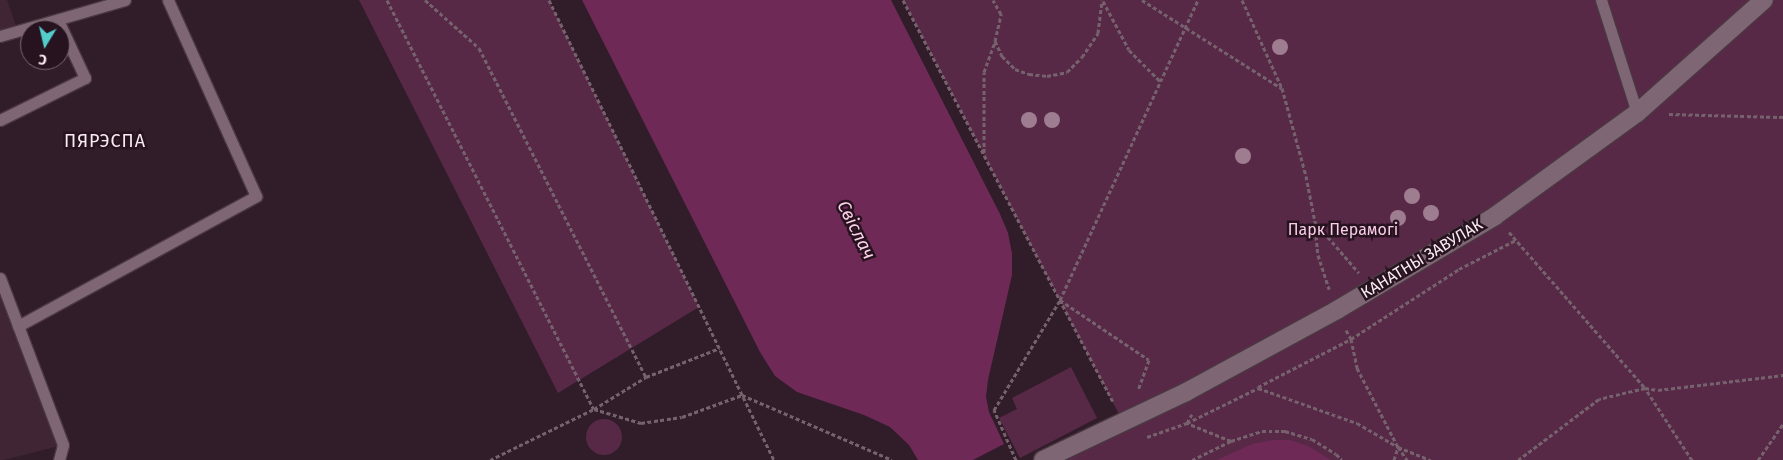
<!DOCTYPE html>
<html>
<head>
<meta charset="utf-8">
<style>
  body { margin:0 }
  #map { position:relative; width:1783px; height:460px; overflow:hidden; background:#311c29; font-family:"Fira Sans",sans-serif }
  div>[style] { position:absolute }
  .built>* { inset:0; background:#402535 }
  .green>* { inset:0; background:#582946 }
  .round { border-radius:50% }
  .water>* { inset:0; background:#6e2956 }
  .path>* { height:3px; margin-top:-1.5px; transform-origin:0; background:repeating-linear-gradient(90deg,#75626d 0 4px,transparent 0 6.5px) }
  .roads { filter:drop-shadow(1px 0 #4a3842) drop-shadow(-1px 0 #4a3842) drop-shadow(0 1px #4a3842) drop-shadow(0 -1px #4a3842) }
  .service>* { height:11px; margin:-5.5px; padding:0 5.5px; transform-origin:5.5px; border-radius:5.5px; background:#7f6674 }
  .pedestrian>* { height:18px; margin:-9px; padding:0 9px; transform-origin:9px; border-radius:9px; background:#7f6674 }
  .trees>* { width:16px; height:16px; margin:-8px; border-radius:50%; background:#9f7d90 }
  span { translate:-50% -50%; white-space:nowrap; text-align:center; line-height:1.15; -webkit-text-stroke:5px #27131f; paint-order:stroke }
  .park-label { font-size:16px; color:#f9cde5 }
  .street-label { font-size:16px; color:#f9eaf2 }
  .neighbourhood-label { font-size:18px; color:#f9eaf2; letter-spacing:1px }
  .water-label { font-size:18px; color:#fcd1e9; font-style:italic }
  .north { position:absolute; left:20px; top:20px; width:50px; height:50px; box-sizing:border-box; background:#27131f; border:1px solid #7b6973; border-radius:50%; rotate:189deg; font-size:14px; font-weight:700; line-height:20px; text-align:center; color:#f9eaf2 }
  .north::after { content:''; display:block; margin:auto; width:18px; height:22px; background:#53cdcb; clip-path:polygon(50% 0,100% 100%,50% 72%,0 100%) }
</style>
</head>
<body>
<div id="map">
  <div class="built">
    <div style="clip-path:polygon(0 0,7px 0,18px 31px,0 36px)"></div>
    <div style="clip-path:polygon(0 278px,63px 445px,4px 460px,0 460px)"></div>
  </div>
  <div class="green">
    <div style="clip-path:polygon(359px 0,549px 0,699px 307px,558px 393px)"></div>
    <div style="clip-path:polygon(903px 0,1783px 0,1783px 460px,1045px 460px,1122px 420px)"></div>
    <div style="clip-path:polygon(1071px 367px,1097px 418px,1020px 458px,999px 418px,1017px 409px,1012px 398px)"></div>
    <div class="round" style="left:586px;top:419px;width:36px;height:36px"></div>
  </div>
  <div class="water">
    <div style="clip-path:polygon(582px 0,891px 0,1000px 214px,1008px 233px,1012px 253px,1012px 275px,988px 380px,986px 397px,989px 412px,1004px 444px,973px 460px,918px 460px,909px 445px,890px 427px,864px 415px,797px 392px,775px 376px,760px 352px)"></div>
    <div style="clip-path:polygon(1272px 440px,1290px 440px,1308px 446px,1331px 460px,1217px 460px,1252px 444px)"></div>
  </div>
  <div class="path">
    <div style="left:387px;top:0;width:458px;rotate:63.2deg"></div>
    <div style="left:594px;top:409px;width:61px;rotate:-31.6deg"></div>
    <div style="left:646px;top:377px;width:79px;rotate:-21.4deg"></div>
    <div style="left:425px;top:0;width:72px;rotate:41.6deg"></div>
    <div style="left:479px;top:48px;width:369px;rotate:63.1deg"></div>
    <div style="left:549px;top:0;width:512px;rotate:63.94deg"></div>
    <div style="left:903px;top:0;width:454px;rotate:62.4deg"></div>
    <div style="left:1142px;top:0;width:165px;rotate:32.3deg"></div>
    <div style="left:1242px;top:0;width:97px;rotate:65.6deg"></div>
    <div style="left:1282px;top:88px;width:91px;rotate:74.7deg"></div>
    <div style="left:1306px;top:176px;width:47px;rotate:78.9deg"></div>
    <div style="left:1315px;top:222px;width:67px;rotate:49.2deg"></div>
    <div style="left:1103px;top:1px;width:55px;rotate:62deg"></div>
    <div style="left:1129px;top:50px;width:44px;rotate:45deg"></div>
    <div style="left:995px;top:41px;width:17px;rotate:65deg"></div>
    <div style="left:1002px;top:56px;width:18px;rotate:45deg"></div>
    <div style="left:1015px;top:69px;width:15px;rotate:20deg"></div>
    <div style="left:1029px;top:74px;width:18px;rotate:6deg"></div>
    <div style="left:1047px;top:76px;width:20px;rotate:-11deg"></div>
    <div style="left:1067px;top:72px;width:21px;rotate:-45deg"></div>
    <div style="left:1082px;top:57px;width:29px;rotate:-56deg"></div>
    <div style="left:1098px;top:33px;width:33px;rotate:-83deg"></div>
    <div style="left:1669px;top:114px;width:114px;rotate:1.5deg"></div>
    <div style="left:984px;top:153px;width:81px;rotate:-90deg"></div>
    <div style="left:984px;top:72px;width:33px;rotate:-70deg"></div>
    <div style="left:995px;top:41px;width:28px;rotate:-77deg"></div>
    <div style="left:1001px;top:14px;width:16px;rotate:-120deg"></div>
    <div style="left:1315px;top:223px;width:32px;rotate:85deg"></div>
    <div style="left:1318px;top:255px;width:36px;rotate:72deg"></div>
    <div style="left:1509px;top:232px;width:207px;rotate:48.9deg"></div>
    <div style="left:1645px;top:388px;width:47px;rotate:166.6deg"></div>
    <div style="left:1599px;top:399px;width:101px;rotate:143deg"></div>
    <div style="left:1060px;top:300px;width:107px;rotate:34deg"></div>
    <div style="left:1149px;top:360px;width:32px;rotate:110deg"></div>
    <div style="left:1346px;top:330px;width:10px;rotate:61deg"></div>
    <div style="left:1351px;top:339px;width:30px;rotate:78deg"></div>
    <div style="left:1357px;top:368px;width:89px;rotate:62.6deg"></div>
    <div style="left:1258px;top:387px;width:105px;rotate:-27.3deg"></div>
    <div style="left:1351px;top:339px;width:129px;rotate:-32.9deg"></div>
    <div style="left:1459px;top:269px;width:64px;rotate:-27deg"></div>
    <div style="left:1147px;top:437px;width:42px;rotate:-19.3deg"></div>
    <div style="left:1187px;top:423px;width:79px;rotate:-26.2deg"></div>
    <div style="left:1258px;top:388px;width:105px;rotate:19.5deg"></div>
    <div style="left:1357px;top:423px;width:48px;rotate:30.3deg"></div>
    <div style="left:1398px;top:447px;width:16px;rotate:55deg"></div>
    <div style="left:1231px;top:441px;width:33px;rotate:-18deg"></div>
    <div style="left:1262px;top:431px;width:23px"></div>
    <div style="left:1285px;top:431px;width:28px;rotate:17deg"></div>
    <div style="left:1312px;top:439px;width:28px;rotate:32deg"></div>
    <div style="left:1336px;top:454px;width:8px;rotate:45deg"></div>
    <div style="left:490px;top:460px;width:116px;rotate:-26.1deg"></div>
    <div style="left:594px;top:409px;width:49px;rotate:16.6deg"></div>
    <div style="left:641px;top:423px;width:41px;rotate:-8.3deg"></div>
    <div style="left:682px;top:417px;width:64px;rotate:-20.1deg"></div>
    <div style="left:742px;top:395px;width:163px;rotate:23.4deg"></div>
    <div style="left:1016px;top:460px;width:55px;rotate:-113.7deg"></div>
    <div style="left:994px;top:410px;width:128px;rotate:-59deg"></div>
    <div style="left:1060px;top:300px;width:330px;rotate:-65.3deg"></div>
    <div style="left:1192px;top:460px;width:43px;rotate:-26deg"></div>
    <div style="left:1231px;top:441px;width:48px;rotate:-157.8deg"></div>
    <div style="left:1187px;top:423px;width:10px;rotate:-61deg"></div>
    <div style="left:1394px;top:460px;width:14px;rotate:-73deg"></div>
    <div style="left:1398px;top:447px;width:35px;rotate:22deg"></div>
    <div style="left:1692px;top:460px;width:86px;rotate:-123.1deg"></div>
    <div style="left:1645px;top:388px;width:13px;rotate:9deg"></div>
    <div style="left:1658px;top:390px;width:126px;rotate:-6.8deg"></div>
    <div style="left:1758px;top:460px;width:44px;rotate:-55.2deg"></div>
  </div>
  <div class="roads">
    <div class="service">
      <div style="left:1601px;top:0;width:119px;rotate:72.3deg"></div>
      <div style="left:0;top:36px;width:130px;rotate:-16.1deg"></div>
      <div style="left:0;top:120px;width:95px;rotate:-26.3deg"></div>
      <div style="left:85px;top:78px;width:64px;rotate:-115deg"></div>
      <div style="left:0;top:278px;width:178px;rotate:69.3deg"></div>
      <div style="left:63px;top:445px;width:16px;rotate:105deg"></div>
      <div style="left:18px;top:326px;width:271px;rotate:-28.6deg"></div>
      <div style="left:256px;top:196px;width:215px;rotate:-114.2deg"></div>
    </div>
    <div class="pedestrian">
      <div style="left:1043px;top:460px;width:158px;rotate:-25.4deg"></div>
      <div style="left:1186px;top:392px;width:172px;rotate:-28.5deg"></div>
      <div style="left:1337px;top:310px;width:184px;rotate:-30.7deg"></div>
      <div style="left:1495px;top:216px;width:175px;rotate:-36deg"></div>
      <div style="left:1637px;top:113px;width:170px;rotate:-41.7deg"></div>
    </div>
  </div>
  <div class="trees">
    <div style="left:1280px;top:47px"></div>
    <div style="left:1029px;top:120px"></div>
    <div style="left:1052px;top:120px"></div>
    <div style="left:1243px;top:156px"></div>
    <div style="left:1412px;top:196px"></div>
    <div style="left:1431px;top:213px"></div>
    <div style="left:1398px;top:218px"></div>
  </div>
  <div class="park-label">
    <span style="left:1343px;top:230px">Парк Перамогі</span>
  </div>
  <div class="street-label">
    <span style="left:1422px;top:259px;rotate:-31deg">КАНАТНЫ ЗАВУЛАК</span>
  </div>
  <div class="neighbourhood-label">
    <span style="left:105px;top:141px">ПЯРЭСПА</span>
  </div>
  <div class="water-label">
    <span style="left:856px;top:230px;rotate:63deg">Свіслач</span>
  </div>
  <div class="north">С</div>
</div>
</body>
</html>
